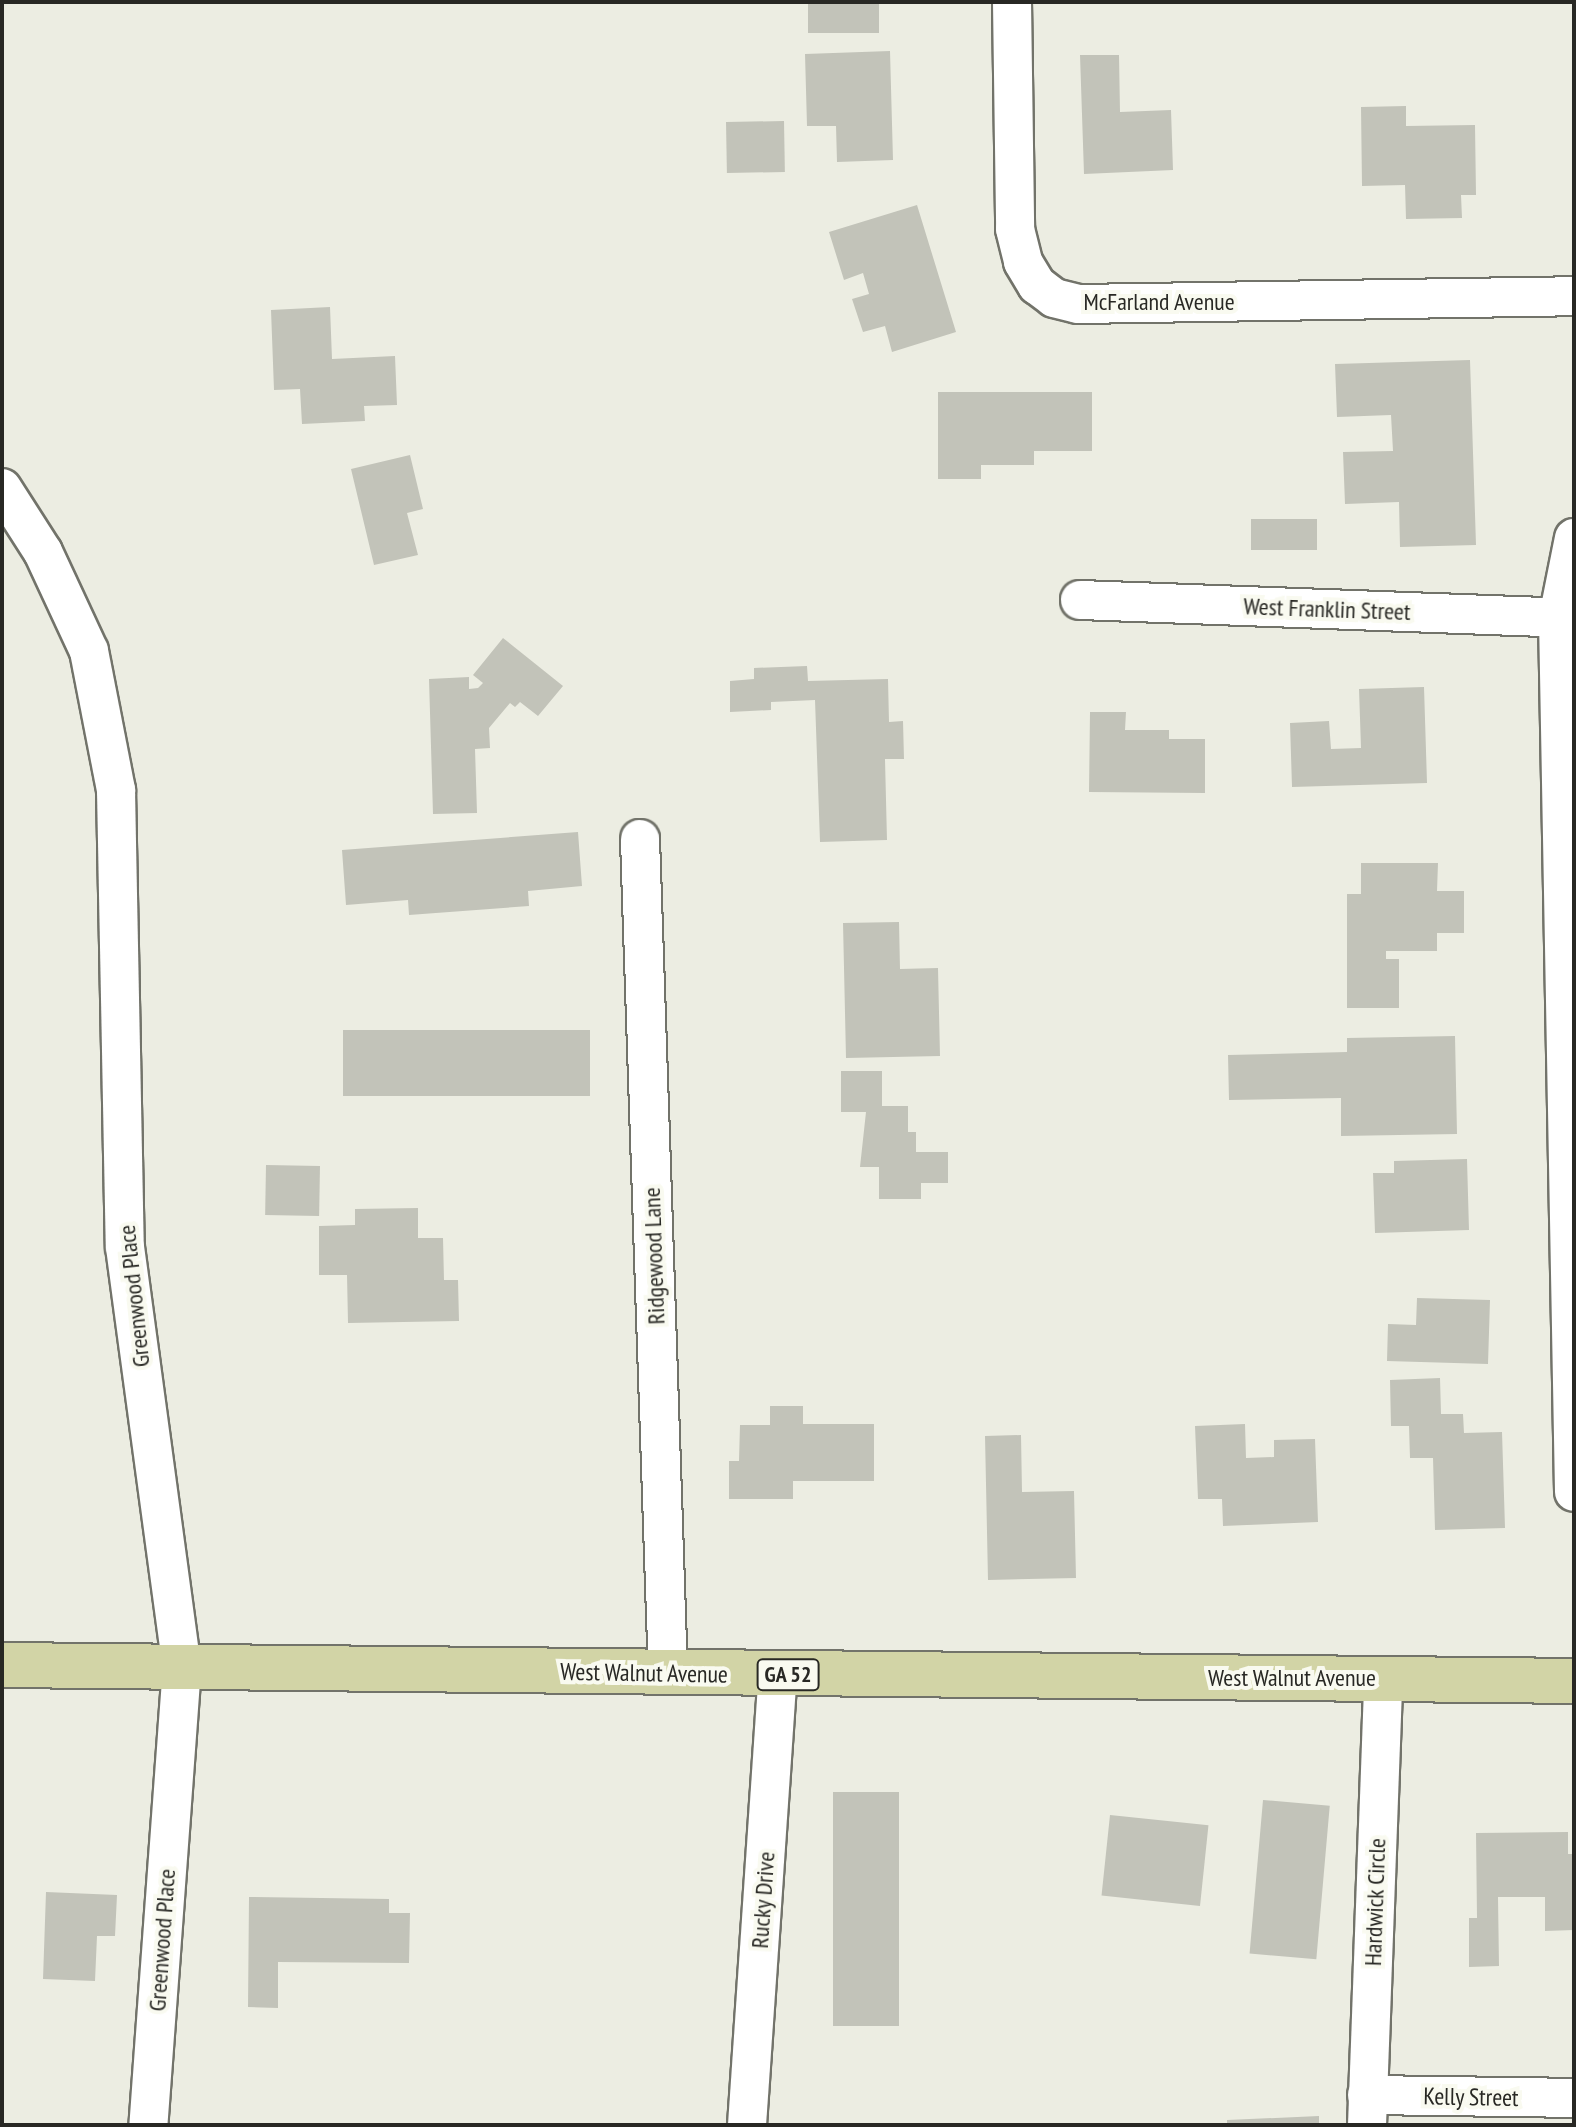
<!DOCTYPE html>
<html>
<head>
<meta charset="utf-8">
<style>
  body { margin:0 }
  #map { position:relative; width:1576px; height:2127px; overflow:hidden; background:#ecede2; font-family:"PT Sans Narrow",sans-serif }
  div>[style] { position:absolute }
  .building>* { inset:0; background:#c2c3b9; transform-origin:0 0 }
  .roads { filter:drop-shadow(2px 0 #72736a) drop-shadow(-2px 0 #72736a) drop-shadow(0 2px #72736a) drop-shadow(0 -2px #72736a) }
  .minor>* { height:38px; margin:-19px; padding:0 19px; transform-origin:19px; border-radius:19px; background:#fff }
  .major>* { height:44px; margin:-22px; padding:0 22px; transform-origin:22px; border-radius:22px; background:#d2d4a6 }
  span { translate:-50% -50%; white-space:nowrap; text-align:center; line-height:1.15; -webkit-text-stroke:8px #f9faf0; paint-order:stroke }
  .shield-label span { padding:2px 6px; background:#f9faf0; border:2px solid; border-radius:6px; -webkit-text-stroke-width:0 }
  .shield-label { font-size:22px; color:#282824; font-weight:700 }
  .street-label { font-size:24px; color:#282824 }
  .frame { position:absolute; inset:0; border:4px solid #282824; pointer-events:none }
</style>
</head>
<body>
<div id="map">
  <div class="building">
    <div style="left:808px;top:2px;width:71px;height:31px"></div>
    <div style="clip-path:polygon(890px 51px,893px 160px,837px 162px,836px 126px,807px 126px,805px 54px)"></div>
    <div style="clip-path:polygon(1080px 55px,1119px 55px,1120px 112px,1171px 110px,1173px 170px,1084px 174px)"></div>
    <div style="clip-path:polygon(1406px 106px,1406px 126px,1475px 125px,1476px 195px,1461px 195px,1462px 218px,1406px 219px,1405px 185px,1362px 186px,1361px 107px)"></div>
    <div style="left:784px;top:121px;width:51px;height:58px;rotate:89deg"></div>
    <div style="clip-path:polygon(917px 205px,956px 332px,892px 352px,885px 326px,863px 332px,852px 299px,869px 294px,863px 273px,844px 280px,829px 232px)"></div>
    <div style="clip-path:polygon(330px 307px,332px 359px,395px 356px,397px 405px,364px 406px,365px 421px,302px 424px,300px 389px,274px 390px,271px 310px)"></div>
    <div style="clip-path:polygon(1470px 360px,1476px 545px,1400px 547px,1399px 502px,1345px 504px,1343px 452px,1393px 451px,1391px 415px,1337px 417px,1335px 364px)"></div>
    <div style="clip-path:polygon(938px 392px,1092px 392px,1092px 451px,1034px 451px,1034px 465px,981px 465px,981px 479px,938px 479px)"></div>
    <div style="clip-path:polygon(410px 455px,423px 509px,407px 513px,418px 555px,374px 565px,351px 469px)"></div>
    <div style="left:1317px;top:519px;width:31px;height:66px;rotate:90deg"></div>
    <div style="clip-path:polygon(503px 638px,563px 686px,538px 716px,520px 702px,515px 707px,510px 703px,489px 728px,490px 748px,475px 749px,477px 813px,433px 814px,429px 679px,469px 677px,469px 689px,478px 688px,483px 683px,473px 675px)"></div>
    <div style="clip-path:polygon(807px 666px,808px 681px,888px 679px,889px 722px,903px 721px,904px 759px,885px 759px,887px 840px,820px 842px,815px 700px,771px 702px,771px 710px,730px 712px,730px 681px,754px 679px,754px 668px)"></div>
    <div style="clip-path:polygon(1424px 687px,1427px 783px,1292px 787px,1290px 723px,1329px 721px,1331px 749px,1361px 748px,1359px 689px)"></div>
    <div style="clip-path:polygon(1090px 712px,1126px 712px,1125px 730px,1169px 730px,1169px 739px,1205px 739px,1205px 793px,1089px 792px)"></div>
    <div style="clip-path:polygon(578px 832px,582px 886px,528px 891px,529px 906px,409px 915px,408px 900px,346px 905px,342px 850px)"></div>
    <div style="clip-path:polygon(1361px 863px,1438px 863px,1437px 891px,1464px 891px,1464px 933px,1437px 933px,1437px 951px,1386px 951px,1386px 959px,1399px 959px,1399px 1008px,1347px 1008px,1347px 894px,1361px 894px)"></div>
    <div style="clip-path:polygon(899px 922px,900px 969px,938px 968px,940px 1056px,846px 1058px,843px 923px)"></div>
    <div style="left:343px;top:1030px;width:247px;height:66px"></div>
    <div style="clip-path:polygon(1455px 1036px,1457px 1134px,1341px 1136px,1341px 1098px,1229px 1100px,1228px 1055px,1347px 1052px,1347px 1038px)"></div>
    <div style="clip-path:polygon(841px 1071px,882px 1071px,882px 1106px,908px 1106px,908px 1132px,916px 1132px,916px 1152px,948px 1152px,948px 1183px,921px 1183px,921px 1199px,879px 1199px,879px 1167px,860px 1167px,866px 1112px,841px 1112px)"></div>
    <div style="clip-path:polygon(1467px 1159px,1469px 1230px,1375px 1233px,1373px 1173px,1394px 1173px,1394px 1161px)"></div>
    <div style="left:266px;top:1165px;width:54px;height:50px;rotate:1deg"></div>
    <div style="clip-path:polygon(418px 1208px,418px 1238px,443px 1238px,444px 1280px,458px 1280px,459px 1321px,348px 1323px,347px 1275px,319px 1275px,319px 1226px,355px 1225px,355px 1209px)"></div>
    <div style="clip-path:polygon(1417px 1298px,1490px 1300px,1488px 1364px,1387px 1361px,1388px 1324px,1416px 1325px)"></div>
    <div style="clip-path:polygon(1440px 1378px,1441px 1414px,1463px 1414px,1464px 1433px,1502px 1432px,1505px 1528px,1435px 1530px,1433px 1458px,1410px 1458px,1409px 1426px,1391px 1426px,1390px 1380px)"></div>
    <div style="clip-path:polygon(770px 1406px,803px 1406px,803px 1424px,874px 1424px,874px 1481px,793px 1481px,793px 1499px,729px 1499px,729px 1461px,739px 1461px,740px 1425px,770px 1425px)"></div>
    <div style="clip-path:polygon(1245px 1424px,1246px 1458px,1274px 1457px,1274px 1440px,1315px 1439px,1318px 1522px,1223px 1526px,1222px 1499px,1198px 1499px,1195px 1426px)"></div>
    <div style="clip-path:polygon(1021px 1435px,1022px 1492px,1074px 1491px,1076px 1578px,988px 1580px,985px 1436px)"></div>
    <div style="left:899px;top:1792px;width:234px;height:66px;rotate:90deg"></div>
    <div style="left:1263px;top:1800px;width:67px;height:154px;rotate:5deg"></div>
    <div style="left:1110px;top:1815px;width:99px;height:81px;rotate:6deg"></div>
    <div style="clip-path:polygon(1568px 1832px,1568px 1854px,1574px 1854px,1574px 1930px,1545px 1931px,1545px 1897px,1498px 1897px,1499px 1966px,1469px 1967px,1469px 1918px,1477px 1918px,1476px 1833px)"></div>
    <div style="clip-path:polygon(46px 1892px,117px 1895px,115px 1936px,97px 1936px,95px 1981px,43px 1979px)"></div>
    <div style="clip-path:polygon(249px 1897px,389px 1899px,389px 1913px,410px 1913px,409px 1963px,278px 1962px,278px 2008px,248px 2007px)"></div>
    <div style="clip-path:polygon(1319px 2116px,1319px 2125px,1227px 2125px,1227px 2120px)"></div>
  </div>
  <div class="roads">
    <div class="minor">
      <div style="left:1012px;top:2px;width:227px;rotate:89.2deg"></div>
      <div style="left:1015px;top:229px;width:34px;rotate:76deg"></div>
      <div style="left:1023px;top:262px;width:27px;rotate:59deg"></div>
      <div style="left:1037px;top:285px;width:21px;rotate:37deg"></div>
      <div style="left:1054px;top:298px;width:25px;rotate:14deg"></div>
      <div style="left:1078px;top:304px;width:496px;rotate:-0.9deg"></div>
      <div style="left:2px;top:488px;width:76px;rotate:57.4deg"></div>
      <div style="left:43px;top:552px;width:109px;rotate:65.1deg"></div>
      <div style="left:89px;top:651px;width:142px;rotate:79deg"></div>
      <div style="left:116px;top:790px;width:457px;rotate:88.9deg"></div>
      <div style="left:125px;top:1247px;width:424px;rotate:82.3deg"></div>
      <div style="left:182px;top:1667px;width:459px;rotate:94.2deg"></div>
      <div style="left:1574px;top:538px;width:82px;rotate:101.3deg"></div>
      <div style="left:1558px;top:618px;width:874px;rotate:88.95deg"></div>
      <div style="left:1080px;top:600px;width:494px;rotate:2.1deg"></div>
      <div style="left:640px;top:839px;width:834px;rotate:88.08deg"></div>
      <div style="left:1367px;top:2095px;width:207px;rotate:0.8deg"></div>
      <div style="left:747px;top:2125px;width:451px;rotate:-86.1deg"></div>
      <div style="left:1367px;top:2125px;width:446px;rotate:-87.9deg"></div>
    </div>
    <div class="major">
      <div style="left:2px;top:1665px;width:1572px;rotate:0.58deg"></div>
    </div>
  </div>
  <div class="shield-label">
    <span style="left:788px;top:1675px">GA 52</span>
  </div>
  <div class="street-label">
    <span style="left:1159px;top:302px">McFarland Avenue</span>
    <span style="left:1327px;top:609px;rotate:2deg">West Franklin Street</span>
    <span style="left:654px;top:1256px;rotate:-92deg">Ridgewood Lane</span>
    <span style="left:134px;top:1296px;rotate:-96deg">Greenwood Place</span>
    <span style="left:644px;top:1673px;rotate:1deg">West Walnut Avenue</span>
    <span style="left:1292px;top:1678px">West Walnut Avenue</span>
    <span style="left:763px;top:1900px;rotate:-86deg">Rucky Drive</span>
    <span style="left:1375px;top:1902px;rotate:-88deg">Hardwick Circle</span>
    <span style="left:162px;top:1940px;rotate:-86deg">Greenwood Place</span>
    <span style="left:1471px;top:2097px;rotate:1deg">Kelly Street</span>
  </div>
  <div class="frame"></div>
</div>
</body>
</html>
